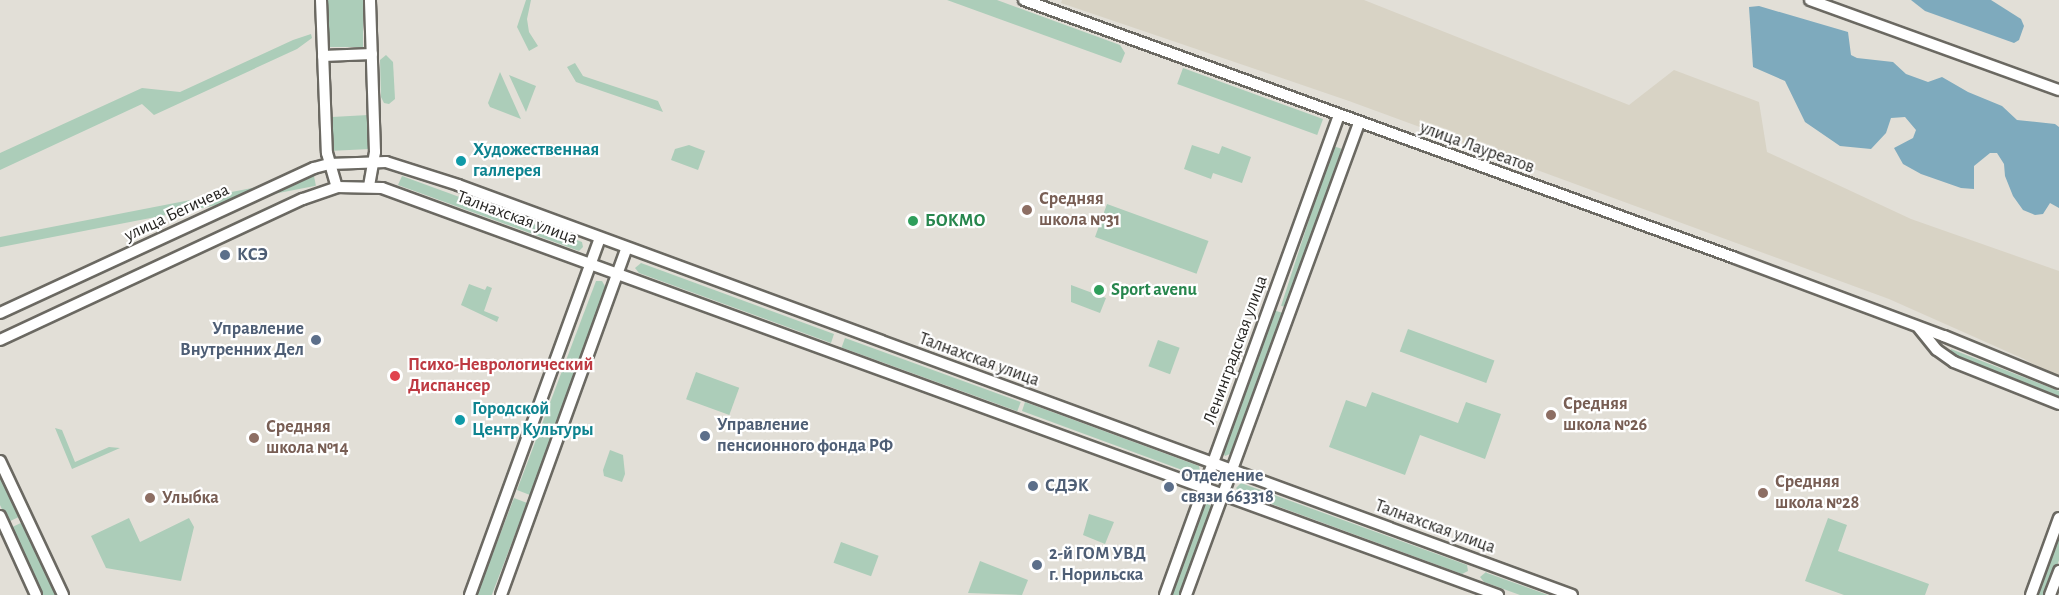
<!DOCTYPE html>
<html>
<head>
<meta charset="utf-8">
<style>
  body { margin:0 }
  #map { position:relative; width:2059px; height:595px; overflow:hidden; background:#e2dfd7; font-family:"Alegreya Sans",sans-serif }
  div>[style] { position:absolute }
  .built>* { inset:0; background:#d8d3c5 }
  .green>* { inset:0; background:#accdb9; transform-origin:0 0 }
  .water>* { inset:0; background:#7eaabd }
  .roads { filter:drop-shadow(2px 0 #6b6962) drop-shadow(-2px 0 #6b6962) drop-shadow(0 2px #6b6962) drop-shadow(0 -2px #6b6962) }
  .secondary>* { height:10px; margin:-5px; padding:0 5px; transform-origin:5px; border-radius:5px; background:#fff }
  .dots>* { width:16px; height:16px; translate:-50% -50%; box-sizing:border-box; border:3px solid #fff; border-radius:50% }
  span { translate:-50% -50%; white-space:nowrap; text-align:center; line-height:1.15; -webkit-text-stroke:4.5px #fff; paint-order:stroke }
  .street-label { font-size:18px; color:#272623 }
  .culture-label { font-size:18px; color:#0d838f; font-weight:700 }
  .left { translate:0 -50%; text-align:left }
  .education-label { font-size:18px; color:#785e54; font-weight:700 }
  .leisure-label { font-size:18px; color:#27864d; font-weight:700 }
  .service-label { font-size:18px; color:#4e5e75; font-weight:700 }
  .right { translate:-100% -50%; text-align:right }
  .health-label { font-size:18px; color:#be3a42; font-weight:700 }
</style>
</head>
<body>
<div id="map">
  <div class="built">
    <div style="clip-path:polygon(1062px 0,1364px 0,1629px 105px,1674px 70px,1759px 102px,1767px 152px,1911px 219px,2059px 271px,2059px 378px,2024px 359px,1889px 299px,1349px 101px,1061px 3px)"></div>
  </div>
  <div class="green">
    <div style="left:328px;top:0;width:35px;height:47px"></div>
    <div style="clip-path:polygon(526px 0,531px 0,527px 19px,529px 32px,538px 46px,529px 51px,517px 27px)"></div>
    <div style="clip-path:polygon(947px 0,997px 0,1120px 45px,1125px 53px,1121px 63px)"></div>
    <div style="clip-path:polygon(311px 34px,312px 38px,297px 49px,154px 115px,142px 104px,0 170px,0 153px,142px 88px,180px 92px,293px 40px)"></div>
    <div style="clip-path:polygon(386px 55px,393px 62px,395px 99px,389px 104px,384px 103px,381px 97px,380px 60px)"></div>
    <div style="clip-path:polygon(575px 63px,583px 76px,658px 101px,663px 112px,576px 82px,567px 67px)"></div>
    <div style="left:1183px;top:68px;width:149px;height:17px;rotate:20deg"></div>
    <div style="clip-path:polygon(500px 72px,521px 119px,490px 107px,488px 103px)"></div>
    <div style="clip-path:polygon(509px 75px,536px 86px,526px 112px)"></div>
    <div style="left:368px;top:115px;width:34px;height:36px;rotate:87deg"></div>
    <div style="clip-path:polygon(689px 145px,705px 151px,698px 170px,671px 160px,675px 149px)"></div>
    <div style="clip-path:polygon(1192px 145px,1219px 154px,1222px 146px,1251px 157px,1242px 183px,1213px 173px,1211px 179px,1184px 169px)"></div>
    <div style="left:1333px;top:146px;width:9px;height:168px;rotate:18deg"></div>
    <div style="left:314px;top:176px;width:10px;height:346px;rotate:79deg"></div>
    <div style="clip-path:polygon(402px 176px,582px 242px,583px 247px,579px 251px,398px 185px)"></div>
    <div style="left:1107px;top:204px;width:108px;height:35px;rotate:20deg"></div>
    <div style="clip-path:polygon(641px 263px,834px 334px,831px 343px,639px 273px,635px 268px)"></div>
    <div style="clip-path:polygon(596px 281px,602px 281px,606px 288px,530px 495px,517px 490px)"></div>
    <div style="clip-path:polygon(469px 284px,485px 290px,487px 286px,492px 288px,484px 311px,499px 317px,497px 322px,461px 305px)"></div>
    <div style="clip-path:polygon(1071px 285px,1106px 298px,1100px 313px,1071px 302px)"></div>
    <div style="clip-path:polygon(1273px 310px,1283px 313px,1232px 453px,1225px 456px,1222px 451px)"></div>
    <div style="left:1408px;top:329px;width:92px;height:24px;rotate:20deg"></div>
    <div style="left:845px;top:338px;width:187px;height:10px;rotate:20deg"></div>
    <div style="left:1158px;top:340px;width:23px;height:28px;rotate:20deg"></div>
    <div style="clip-path:polygon(1951px 349px,2059px 391px,2059px 396px,1949px 354px)"></div>
    <div style="left:696px;top:372px;width:46px;height:29px;rotate:20deg"></div>
    <div style="clip-path:polygon(1372px 392px,1458px 423px,1466px 402px,1501px 414px,1485px 459px,1420px 435px,1405px 475px,1329px 447px,1346px 400px,1366px 407px)"></div>
    <div style="clip-path:polygon(1025px 402px,1199px 466px,1200px 471px,1193px 474px,1022px 411px)"></div>
    <div style="clip-path:polygon(55px 428px,62px 430px,75px 462px,109px 447px,120px 448px,72px 469px)"></div>
    <div style="clip-path:polygon(610px 450px,623px 455px,625px 474px,622px 482px,604px 476px,603px 470px)"></div>
    <div style="clip-path:polygon(0 471px,21px 516px,8px 522px,0 505px)"></div>
    <div style="clip-path:polygon(1241px 483px,1467px 565px,1468px 571px,1462px 574px,1239px 492px,1236px 488px)"></div>
    <div style="left:514px;top:498px;width:14px;height:103px;rotate:21deg"></div>
    <div style="clip-path:polygon(1206px 503px,1213px 507px,1181px 595px,1170px 595px)"></div>
    <div style="clip-path:polygon(1089px 514px,1114px 522px,1105px 544px,1083px 535px)"></div>
    <div style="clip-path:polygon(129px 518px,140px 542px,189px 518px,194px 527px,181px 581px,106px 568px,91px 536px)"></div>
    <div style="clip-path:polygon(1828px 518px,1847px 525px,1838px 551px,1929px 584px,1925px 595px,1844px 595px,1805px 581px)"></div>
    <div style="left:23px;top:522px;width:81px;height:13px;rotate:65deg"></div>
    <div style="clip-path:polygon(2059px 531px,2059px 560px,2047px 595px,2036px 595px)"></div>
    <div style="left:841px;top:542px;width:40px;height:22px;rotate:20deg"></div>
    <div style="clip-path:polygon(980px 561px,1028px 580px,1022px 595px,968px 593px)"></div>
    <div style="clip-path:polygon(1486px 572px,1487px 573px,1548px 595px,1520px 595px,1484px 582px,1480px 577px)"></div>
  </div>
  <div class="water">
    <div style="clip-path:polygon(1911px 0,1991px 0,2021px 19px,2024px 26px,2019px 40px,2014px 43px,1925px 11px)"></div>
    <div style="clip-path:polygon(1759px 6px,1848px 32px,1851px 55px,1857px 58px,1893px 62px,1906px 74px,1928px 82px,1942px 77px,1968px 92px,2002px 106px,2017px 120px,2055px 124px,2059px 127px,2059px 208px,2050px 203px,2043px 214px,2035px 215px,2023px 210px,2013px 196px,2005px 176px,2004px 164px,1997px 153px,1990px 153px,1974px 166px,1974px 189px,1961px 188px,1921px 174px,1903px 164px,1894px 148px,1913px 138px,1916px 130px,1905px 117px,1891px 118px,1886px 133px,1871px 149px,1840px 146px,1805px 122px,1785px 81px,1753px 67px,1749px 7px)"></div>
  </div>
  <div class="roads">
    <div class="secondary">
      <div style="left:321px;top:0;width:153px;rotate:87.8deg"></div>
      <div style="left:327px;top:153px;width:35px;rotate:74deg"></div>
      <div style="left:1024px;top:0;width:756px;rotate:19.94deg"></div>
      <div style="left:1735px;top:258px;width:223px;rotate:20.5deg"></div>
      <div style="left:1944px;top:336px;width:124px;rotate:22.2deg"></div>
      <div style="left:1810px;top:0;width:265px;rotate:19.9deg"></div>
      <div style="left:323px;top:56px;width:49px;rotate:-2.3deg"></div>
      <div style="left:369px;top:186px;width:35px;rotate:-80deg"></div>
      <div style="left:375px;top:152px;width:152px;rotate:-91.9deg"></div>
      <div style="left:0;top:313px;width:346px;rotate:-24.8deg"></div>
      <div style="left:314px;top:168px;width:16px;rotate:-15deg"></div>
      <div style="left:329px;top:164px;width:57px;rotate:-2deg"></div>
      <div style="left:386px;top:162px;width:76px;rotate:17.7deg"></div>
      <div style="left:458px;top:185px;width:1187px;rotate:20.21deg"></div>
      <div style="left:1919px;top:328px;width:28px;rotate:51deg"></div>
      <div style="left:1937px;top:350px;width:21px;rotate:35deg"></div>
      <div style="left:1954px;top:362px;width:113px;rotate:21.8deg"></div>
      <div style="left:0;top:340px;width:334px;rotate:-25deg"></div>
      <div style="left:303px;top:199px;width:36px;rotate:-19deg"></div>
      <div style="left:337px;top:187px;width:45px;rotate:1.3deg"></div>
      <div style="left:382px;top:188px;width:1188px;rotate:20.04deg"></div>
      <div style="left:0;top:461px;width:148px;rotate:64.8deg"></div>
      <div style="left:0;top:516px;width:87px;rotate:65.5deg"></div>
      <div style="left:470px;top:595px;width:380px;rotate:-70deg"></div>
      <div style="left:501px;top:595px;width:368px;rotate:-70.1deg"></div>
      <div style="left:1165px;top:595px;width:511px;rotate:-70.07deg"></div>
      <div style="left:1186px;top:595px;width:503px;rotate:-69.87deg"></div>
      <div style="left:2031px;top:595px;width:82px;rotate:-70deg"></div>
      <div style="left:2050px;top:595px;width:26px;rotate:-69deg"></div>
    </div>
  </div>
  <div class="dots">
    <div style="left:461px;top:161px;background:#0f9aa8"></div>
    <div style="left:1027px;top:210px;background:#8d6e63"></div>
    <div style="left:913px;top:221px;background:#2e9e5b"></div>
    <div style="left:225px;top:255px;background:#5c6f8a"></div>
    <div style="left:1099px;top:290px;background:#2e9e5b"></div>
    <div style="left:316px;top:340px;background:#5c6f8a"></div>
    <div style="left:395px;top:376px;background:#e0444e"></div>
    <div style="left:1551px;top:415px;background:#8d6e63"></div>
    <div style="left:460px;top:420px;background:#0f9aa8"></div>
    <div style="left:705px;top:436px;background:#5c6f8a"></div>
    <div style="left:254px;top:438px;background:#8d6e63"></div>
    <div style="left:1033px;top:486px;background:#5c6f8a"></div>
    <div style="left:1169px;top:487px;background:#5c6f8a"></div>
    <div style="left:1763px;top:493px;background:#8d6e63"></div>
    <div style="left:150px;top:498px;background:#8d6e63"></div>
    <div style="left:1037px;top:565px;background:#5c6f8a"></div>
  </div>
  <div class="street-label">
    <span style="left:1477px;top:148px;rotate:20deg">улица Лауреатов</span>
    <span style="left:177px;top:213px;rotate:-25deg">улица Бегичева</span>
    <span style="left:517px;top:218px;rotate:20deg">Талнахская улица</span>
    <span style="left:1236px;top:350px;rotate:-70deg">Ленинградская улица</span>
    <span style="left:979px;top:360px;rotate:20deg">Талнахская улица</span>
    <span style="left:1435px;top:527px;rotate:20deg">Талнахская улица</span>
  </div>
  <div class="culture-label">
    <span class="left" style="left:473px;top:161px">Художественная<br>галлерея</span>
    <span class="left" style="left:472px;top:420px">Городской<br>Центр Культуры</span>
  </div>
  <div class="education-label">
    <span class="left" style="left:1039px;top:210px">Средняя<br>школа №31</span>
    <span class="left" style="left:1563px;top:415px">Средняя<br>школа №26</span>
    <span class="left" style="left:266px;top:438px">Средняя<br>школа №14</span>
    <span class="left" style="left:1775px;top:493px">Средняя<br>школа №28</span>
    <span class="left" style="left:162px;top:498px">Улыбка</span>
  </div>
  <div class="leisure-label">
    <span class="left" style="left:925px;top:221px">БОКМО</span>
    <span class="left" style="left:1111px;top:290px">Sport avenu</span>
  </div>
  <div class="service-label">
    <span class="left" style="left:237px;top:255px">КСЭ</span>
    <span class="right" style="left:304px;top:340px">Управление<br>Внутренних Дел</span>
    <span class="left" style="left:717px;top:436px">Управление<br>пенсионного фонда РФ</span>
    <span class="left" style="left:1181px;top:487px">Отделение<br>связи 663318</span>
    <span class="left" style="left:1045px;top:486px">СДЭК</span>
    <span class="left" style="left:1049px;top:565px">2-й ГОМ УВД<br>г. Норильска</span>
  </div>
  <div class="health-label">
    <span class="left" style="left:408px;top:376px">Психо-Неврологический<br>Диспансер</span>
  </div>
</div>
</body>
</html>
